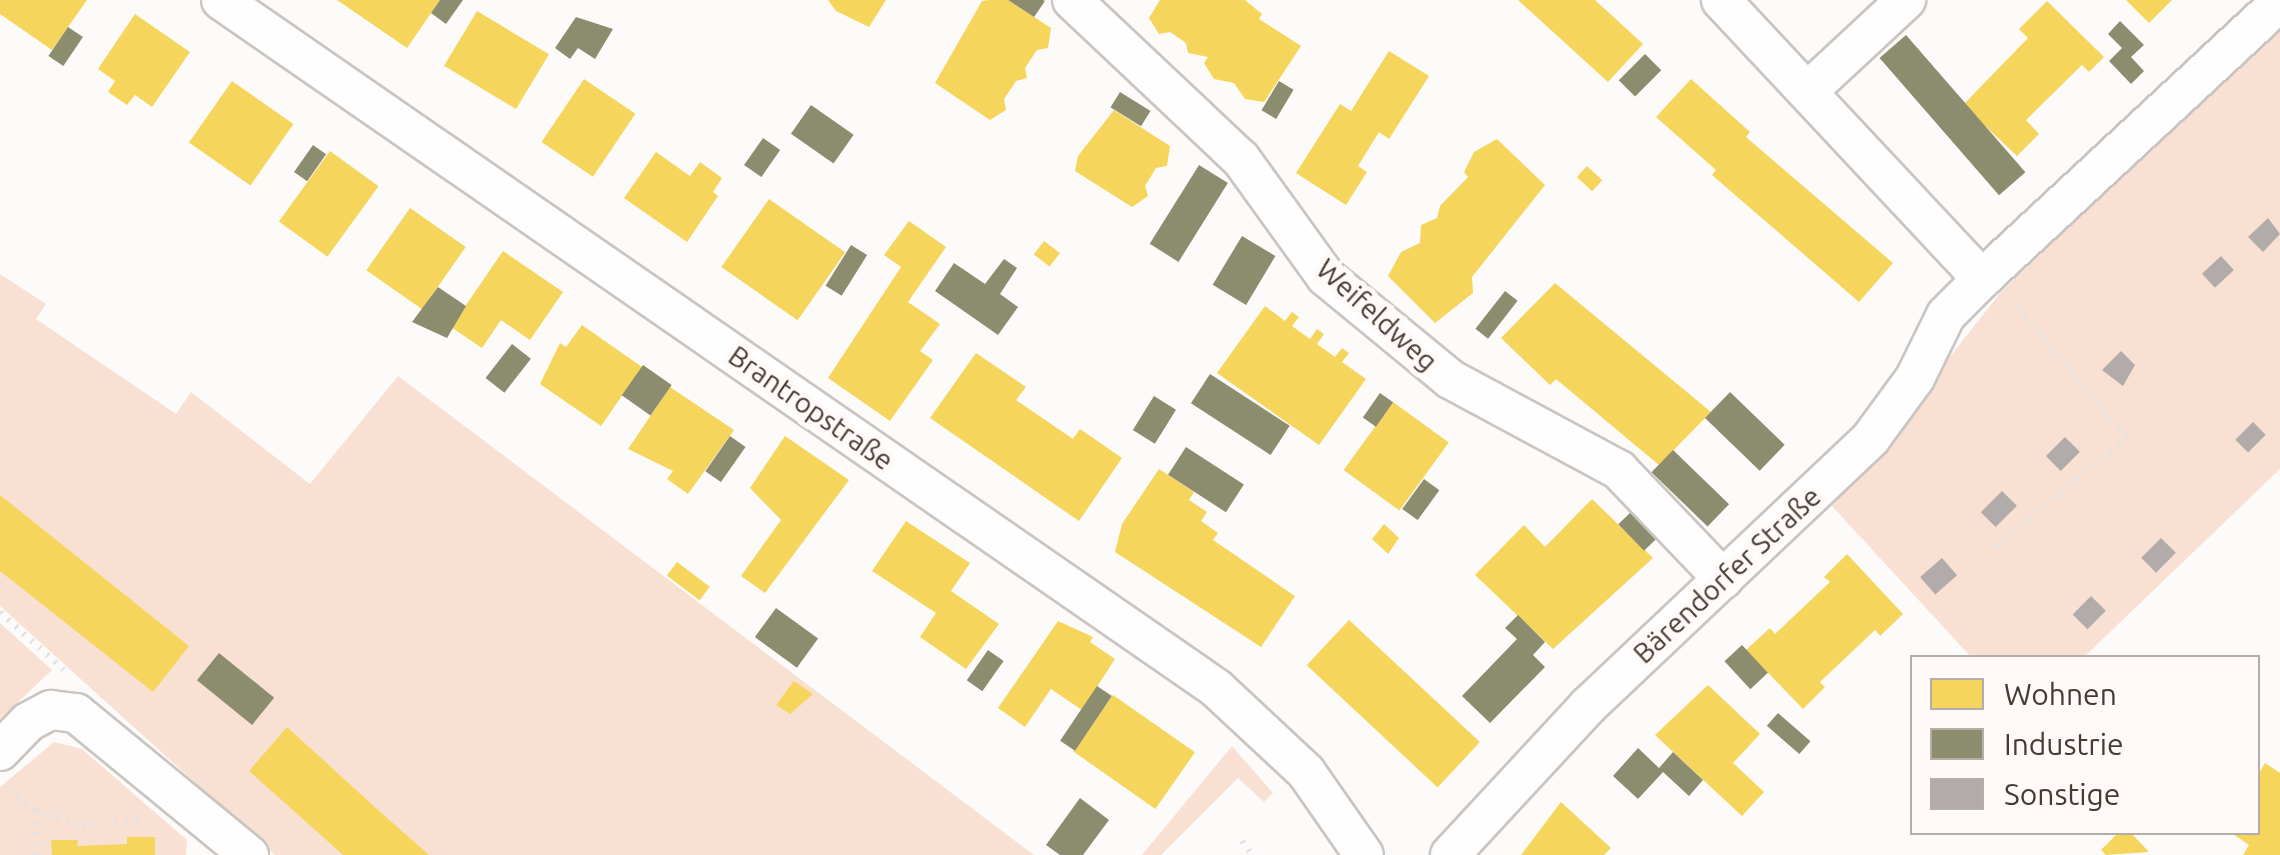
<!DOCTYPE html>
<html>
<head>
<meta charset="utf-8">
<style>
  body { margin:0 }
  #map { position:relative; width:2280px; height:855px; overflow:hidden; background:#fdfbf9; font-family:Ubuntu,sans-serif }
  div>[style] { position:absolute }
  .green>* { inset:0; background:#f8e1d2 }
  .homes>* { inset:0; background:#f6d55c; transform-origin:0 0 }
  .industry>* { inset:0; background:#8c8c6e; transform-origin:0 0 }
  .building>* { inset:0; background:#b1aca9; transform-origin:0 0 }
  .path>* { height:6px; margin-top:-3px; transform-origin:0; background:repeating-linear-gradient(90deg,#e4e2e2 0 2.5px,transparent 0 10.5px) }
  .roads { filter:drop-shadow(2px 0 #cac5c1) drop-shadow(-2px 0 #cac5c1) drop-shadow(0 2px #cac5c1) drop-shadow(0 -2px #cac5c1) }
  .street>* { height:38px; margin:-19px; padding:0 19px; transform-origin:19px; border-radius:19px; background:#fffefe }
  span { translate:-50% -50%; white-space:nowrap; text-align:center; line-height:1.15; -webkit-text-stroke:10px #fffaf7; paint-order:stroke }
  .street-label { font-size:28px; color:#443b35 }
  .legend { position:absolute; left:1910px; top:655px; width:350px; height:180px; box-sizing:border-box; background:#fffaf7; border:2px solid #b4aea9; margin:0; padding:12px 18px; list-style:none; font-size:30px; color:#443b35 }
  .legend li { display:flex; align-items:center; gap:20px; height:50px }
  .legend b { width:50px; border:2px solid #b4aea9 }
</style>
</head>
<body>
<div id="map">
  <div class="green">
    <div style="clip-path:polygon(2280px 24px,2280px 469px,2084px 657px,1971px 657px,1832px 506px,2001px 292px)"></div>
    <div style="clip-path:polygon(0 274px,46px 304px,36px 319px,176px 414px,191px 392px,310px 484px,398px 376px,1034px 855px,275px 855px,0 606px)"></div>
    <div style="clip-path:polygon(0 623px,52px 670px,0 719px)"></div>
    <div style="clip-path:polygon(54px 742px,82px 749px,187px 840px,186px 855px,0 855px,0 787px)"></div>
    <div style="clip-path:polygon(1232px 746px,1273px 793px,1264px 802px,1238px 778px,1161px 855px,1142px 855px)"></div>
  </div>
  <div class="homes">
    <div style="clip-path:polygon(0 0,87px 0,52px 50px,0 14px)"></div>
    <div style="clip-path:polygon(337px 0,440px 0,407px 48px)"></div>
    <div style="clip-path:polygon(828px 0,886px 0,869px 27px,836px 11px)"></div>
    <div style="clip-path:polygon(989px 0,1008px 0,1051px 28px,1048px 48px,1037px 50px,1025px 68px,1027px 78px,1016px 81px,1004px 99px,1006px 110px,990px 120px,935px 83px,982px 1px)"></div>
    <div style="clip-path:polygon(1160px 0,1245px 0,1262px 14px,1259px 19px,1301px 46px,1264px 102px,1245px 99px,1234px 83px,1214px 79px,1204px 63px,1208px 57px,1188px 53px,1186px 43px,1170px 32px,1159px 34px,1149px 18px)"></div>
    <div style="clip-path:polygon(1518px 0,1595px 0,1643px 44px,1608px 82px)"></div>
    <div style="clip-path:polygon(2126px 0,2172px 0,2149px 23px)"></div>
    <div style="clip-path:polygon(2047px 1px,2104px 57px,2089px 72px,2082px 65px,2026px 120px,2039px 134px,2017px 156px,1963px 105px,2028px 38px,2019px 29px)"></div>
    <div style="left:477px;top:11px;width:84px;height:64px;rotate:31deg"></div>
    <div style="clip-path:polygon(135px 14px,190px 52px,152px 107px,135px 95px,127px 105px,108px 92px,115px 81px,98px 69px)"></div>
    <div style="clip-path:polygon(1389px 51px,1429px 76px,1389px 139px,1379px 132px,1358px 166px,1367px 172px,1346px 205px,1296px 173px,1340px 104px,1351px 111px)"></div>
    <div style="left:584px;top:79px;width:62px;height:76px;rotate:34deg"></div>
    <div style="clip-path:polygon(1691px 79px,1750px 132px,1746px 137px,1893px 263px,1859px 302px,1712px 175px,1716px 170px,1656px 117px)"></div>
    <div style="left:232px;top:81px;width:75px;height:75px;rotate:35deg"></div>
    <div style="clip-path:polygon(1114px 110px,1170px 146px,1167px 166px,1156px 168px,1145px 186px,1148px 196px,1132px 207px,1075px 171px,1078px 156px)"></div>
    <div style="clip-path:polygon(1497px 139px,1545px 185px,1472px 277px,1473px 293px,1435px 323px,1388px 276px,1401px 252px,1420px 243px,1421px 225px,1437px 218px,1440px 206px,1468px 177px,1464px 172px,1474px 152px)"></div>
    <div style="left:330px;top:151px;width:60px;height:87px;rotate:36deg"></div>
    <div style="clip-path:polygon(656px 152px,690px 176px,700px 162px,722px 178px,713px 192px,718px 196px,687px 242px,624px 198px)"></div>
    <div style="left:1587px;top:166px;width:21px;height:15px;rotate:43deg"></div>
    <div style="left:769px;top:199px;width:93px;height:83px;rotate:35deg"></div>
    <div style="left:410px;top:208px;width:68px;height:76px;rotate:35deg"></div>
    <div style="clip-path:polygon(909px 221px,946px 247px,908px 302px,940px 324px,920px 351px,933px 360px,890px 421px,828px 378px,901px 267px,884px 255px)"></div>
    <div style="left:1044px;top:241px;width:20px;height:17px;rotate:37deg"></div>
    <div style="clip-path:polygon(503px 251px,563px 292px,530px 340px,501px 320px,482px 348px,451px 327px)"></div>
    <div style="clip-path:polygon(1555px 283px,1711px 412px,1659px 465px,1556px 379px,1550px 385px,1501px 338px)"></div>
    <div style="clip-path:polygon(1265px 306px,1285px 321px,1292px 312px,1299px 317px,1292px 326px,1310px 339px,1317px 329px,1324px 334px,1317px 344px,1335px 357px,1342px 348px,1349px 353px,1342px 362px,1366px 379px,1319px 445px,1217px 373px)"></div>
    <div style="clip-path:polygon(582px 325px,642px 367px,601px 426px,540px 384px,560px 343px,566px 347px)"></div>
    <div style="clip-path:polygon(976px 353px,1026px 387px,1016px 400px,1073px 439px,1080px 429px,1122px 458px,1079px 521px,930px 418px)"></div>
    <div style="clip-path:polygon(670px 387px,734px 430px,688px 494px,667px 479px,673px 471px,628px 449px)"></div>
    <div style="left:1393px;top:402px;width:69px;height:84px;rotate:36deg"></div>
    <div style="clip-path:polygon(785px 436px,849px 480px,765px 593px,741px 576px,781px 520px,750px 488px)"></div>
    <div style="clip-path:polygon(1159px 469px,1194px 492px,1189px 500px,1207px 512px,1201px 521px,1218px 533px,1213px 540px,1295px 596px,1261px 647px,1115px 552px,1122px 524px)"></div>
    <div style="clip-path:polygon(0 495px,189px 646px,153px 692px,0 571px)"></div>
    <div style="clip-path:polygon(1592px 499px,1653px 558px,1553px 649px,1475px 575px,1524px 525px,1545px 547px)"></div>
    <div style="clip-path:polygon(906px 521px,970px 563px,951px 591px,999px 624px,966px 669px,920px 637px,936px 613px,872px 571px)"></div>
    <div style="clip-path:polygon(1384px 524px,1399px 538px,1388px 554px,1372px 539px)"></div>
    <div style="clip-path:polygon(1847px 554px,1903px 614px,1880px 636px,1875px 630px,1820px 682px,1825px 687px,1803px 709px,1746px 650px,1770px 628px,1775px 634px,1830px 582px,1824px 577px)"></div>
    <div style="left:677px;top:562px;width:41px;height:17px;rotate:37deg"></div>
    <div style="left:1349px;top:620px;width:179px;height:62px;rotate:43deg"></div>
    <div style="clip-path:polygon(1058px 621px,1093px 637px,1090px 642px,1115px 659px,1082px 710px,1051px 689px,1025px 727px,998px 708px)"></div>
    <div style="clip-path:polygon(794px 681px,813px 694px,790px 714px,776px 705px)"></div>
    <div style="clip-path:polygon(1708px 685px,1760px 734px,1733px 763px,1764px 792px,1742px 816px,1655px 735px)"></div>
    <div style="left:1113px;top:695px;width:100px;height:69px;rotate:35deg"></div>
    <div style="clip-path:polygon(287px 727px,377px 809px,429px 855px,343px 855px,249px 771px)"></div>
    <div style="clip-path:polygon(2265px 763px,2280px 773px,2280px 855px,2243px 855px,2249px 845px,2230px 832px,2258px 832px,2258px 775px)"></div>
    <div style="clip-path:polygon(1561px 802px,1611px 848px,1604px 855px,1521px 855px)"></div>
    <div style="clip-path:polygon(2119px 832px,2130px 832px,2149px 852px,2106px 855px,2101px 850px)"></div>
    <div style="clip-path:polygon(127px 837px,155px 837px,155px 855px,52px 855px,51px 840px,78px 840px,77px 846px,127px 844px)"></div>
  </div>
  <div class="industry">
    <div style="clip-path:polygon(440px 0,463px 0,446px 24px,431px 13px)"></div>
    <div style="clip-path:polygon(1008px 0,1043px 0,1045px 1px,1034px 17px)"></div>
    <div style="clip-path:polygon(576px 17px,613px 29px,595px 59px,578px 48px,570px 59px,555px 48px)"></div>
    <div style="clip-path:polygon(2120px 21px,2144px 45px,2131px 57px,2144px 71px,2131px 84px,2109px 61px,2122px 48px,2108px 34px)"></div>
    <div style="left:68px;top:27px;width:18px;height:35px;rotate:34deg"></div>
    <div style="left:1906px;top:35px;width:182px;height:35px;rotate:49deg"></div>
    <div style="left:1645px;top:54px;width:23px;height:37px;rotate:45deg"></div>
    <div style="left:1279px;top:81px;width:17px;height:34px;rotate:31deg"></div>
    <div style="left:1120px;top:92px;width:36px;height:18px;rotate:32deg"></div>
    <div style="left:811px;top:105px;width:52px;height:35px;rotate:35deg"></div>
    <div style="left:763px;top:138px;width:21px;height:33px;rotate:35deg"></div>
    <div style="left:313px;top:145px;width:16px;height:33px;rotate:35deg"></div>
    <div style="left:1199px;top:165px;width:34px;height:93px;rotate:32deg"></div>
    <div style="left:1242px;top:236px;width:39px;height:57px;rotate:31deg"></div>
    <div style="left:851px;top:245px;width:19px;height:48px;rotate:32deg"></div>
    <div style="clip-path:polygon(1004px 259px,1017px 268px,1000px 294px,1018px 307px,998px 335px,935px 291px,954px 263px,985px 284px)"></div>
    <div style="clip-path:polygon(438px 287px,466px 306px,447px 338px,412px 322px)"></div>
    <div style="left:1505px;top:291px;width:16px;height:48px;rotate:38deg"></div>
    <div style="left:512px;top:344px;width:24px;height:43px;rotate:38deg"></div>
    <div style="left:643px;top:365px;width:35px;height:37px;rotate:35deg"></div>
    <div style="left:1210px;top:374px;width:95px;height:35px;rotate:33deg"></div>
    <div style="left:1730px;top:392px;width:76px;height:36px;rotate:44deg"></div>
    <div style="left:1380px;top:393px;width:16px;height:30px;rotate:35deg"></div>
    <div style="left:1154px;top:396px;width:26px;height:40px;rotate:32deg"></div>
    <div style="left:730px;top:436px;width:19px;height:43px;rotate:35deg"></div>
    <div style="left:1186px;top:447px;width:69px;height:33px;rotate:33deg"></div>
    <div style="left:1673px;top:450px;width:78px;height:31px;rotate:44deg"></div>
    <div style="left:1424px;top:479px;width:19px;height:37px;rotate:36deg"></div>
    <div style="left:1632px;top:511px;width:37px;height:19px;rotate:46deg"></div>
    <div style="left:776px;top:608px;width:52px;height:36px;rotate:36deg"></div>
    <div style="clip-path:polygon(1518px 615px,1545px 642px,1533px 655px,1545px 667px,1490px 723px,1462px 696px,1517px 639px,1505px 628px)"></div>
    <div style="left:1742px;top:645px;width:38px;height:24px;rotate:47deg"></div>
    <div style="left:988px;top:650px;width:19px;height:37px;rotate:35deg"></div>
    <div style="left:219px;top:653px;width:71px;height:35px;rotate:39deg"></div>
    <div style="left:1097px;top:686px;width:18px;height:66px;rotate:34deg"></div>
    <div style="left:1778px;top:713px;width:43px;height:17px;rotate:41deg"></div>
    <div style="clip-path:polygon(1638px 748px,1659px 768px,1673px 752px,1703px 780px,1689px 796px,1663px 772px,1638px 799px,1613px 776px)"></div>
    <div style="clip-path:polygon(1080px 798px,1109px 820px,1083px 855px,1060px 855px,1046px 845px)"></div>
  </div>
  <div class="building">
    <div style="clip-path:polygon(2268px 218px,2280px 234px,2263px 252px,2248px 237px)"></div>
    <div style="left:2221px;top:256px;width:19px;height:26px;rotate:47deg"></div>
    <div style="clip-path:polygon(2121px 351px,2135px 365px,2123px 386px,2102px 370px)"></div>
    <div style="left:2253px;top:422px;width:18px;height:25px;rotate:45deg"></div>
    <div style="left:2065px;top:437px;width:21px;height:27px;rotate:45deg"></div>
    <div style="left:2002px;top:491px;width:21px;height:30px;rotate:45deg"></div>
    <div style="left:2161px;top:538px;width:21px;height:28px;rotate:45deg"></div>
    <div style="left:1942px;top:558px;width:23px;height:29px;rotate:49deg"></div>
    <div style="left:2091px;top:596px;width:21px;height:26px;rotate:45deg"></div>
  </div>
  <div class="path">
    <div style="left:1996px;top:546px;width:169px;rotate:-39.7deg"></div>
    <div style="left:2126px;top:438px;width:171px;rotate:-129.5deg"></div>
    <div style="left:0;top:612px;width:86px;rotate:42.2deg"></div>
    <div style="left:8px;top:790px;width:36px;rotate:36deg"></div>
    <div style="left:37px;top:811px;width:48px;rotate:18.1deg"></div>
    <div style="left:83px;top:826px;width:58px;rotate:-6.9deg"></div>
    <div style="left:37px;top:811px;width:44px;rotate:90deg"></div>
    <div style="left:1242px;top:841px;width:17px;rotate:54deg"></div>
  </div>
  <div class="roads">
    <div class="street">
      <div style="left:221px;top:0;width:1210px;rotate:34.66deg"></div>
      <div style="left:1216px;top:688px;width:123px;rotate:43deg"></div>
      <div style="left:1306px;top:772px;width:101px;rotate:55.1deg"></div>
      <div style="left:1072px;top:0;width:232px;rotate:43.3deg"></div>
      <div style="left:1241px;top:159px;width:145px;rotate:54.2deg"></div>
      <div style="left:1326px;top:277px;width:161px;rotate:39.4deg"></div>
      <div style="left:1450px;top:379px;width:192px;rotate:28.3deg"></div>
      <div style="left:1619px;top:470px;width:151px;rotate:46.3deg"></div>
      <div style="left:1808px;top:91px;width:134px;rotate:-42.9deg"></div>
      <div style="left:1982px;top:279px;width:407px;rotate:-42.9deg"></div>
      <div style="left:0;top:751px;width:40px;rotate:-46deg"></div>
      <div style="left:28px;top:722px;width:26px;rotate:-28deg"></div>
      <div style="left:51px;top:710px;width:25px;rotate:7deg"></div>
      <div style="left:76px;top:713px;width:224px;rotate:39.4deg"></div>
      <div style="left:1450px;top:855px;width:203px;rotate:-47.2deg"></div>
      <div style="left:1588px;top:706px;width:390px;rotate:-43.4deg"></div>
      <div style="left:1871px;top:438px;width:74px;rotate:-53.7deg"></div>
      <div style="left:1915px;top:378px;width:70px;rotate:-63.8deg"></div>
      <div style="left:1946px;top:315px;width:51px;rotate:-45deg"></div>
      <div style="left:1982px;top:279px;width:382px;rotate:-133.1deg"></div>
    </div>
  </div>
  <div class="street-label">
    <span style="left:1377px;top:315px;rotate:42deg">Weifeldweg</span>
    <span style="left:811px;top:408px;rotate:35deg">Brantropstraße</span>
    <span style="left:1727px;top:575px;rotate:-43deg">Bärendorfer Straße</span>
  </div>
  <ul class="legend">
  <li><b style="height:28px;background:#f6d55c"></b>Wohnen</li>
  <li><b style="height:28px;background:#8c8c6e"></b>Industrie</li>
  <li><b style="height:28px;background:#b1aca9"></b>Sonstige</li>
  </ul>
</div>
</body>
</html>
